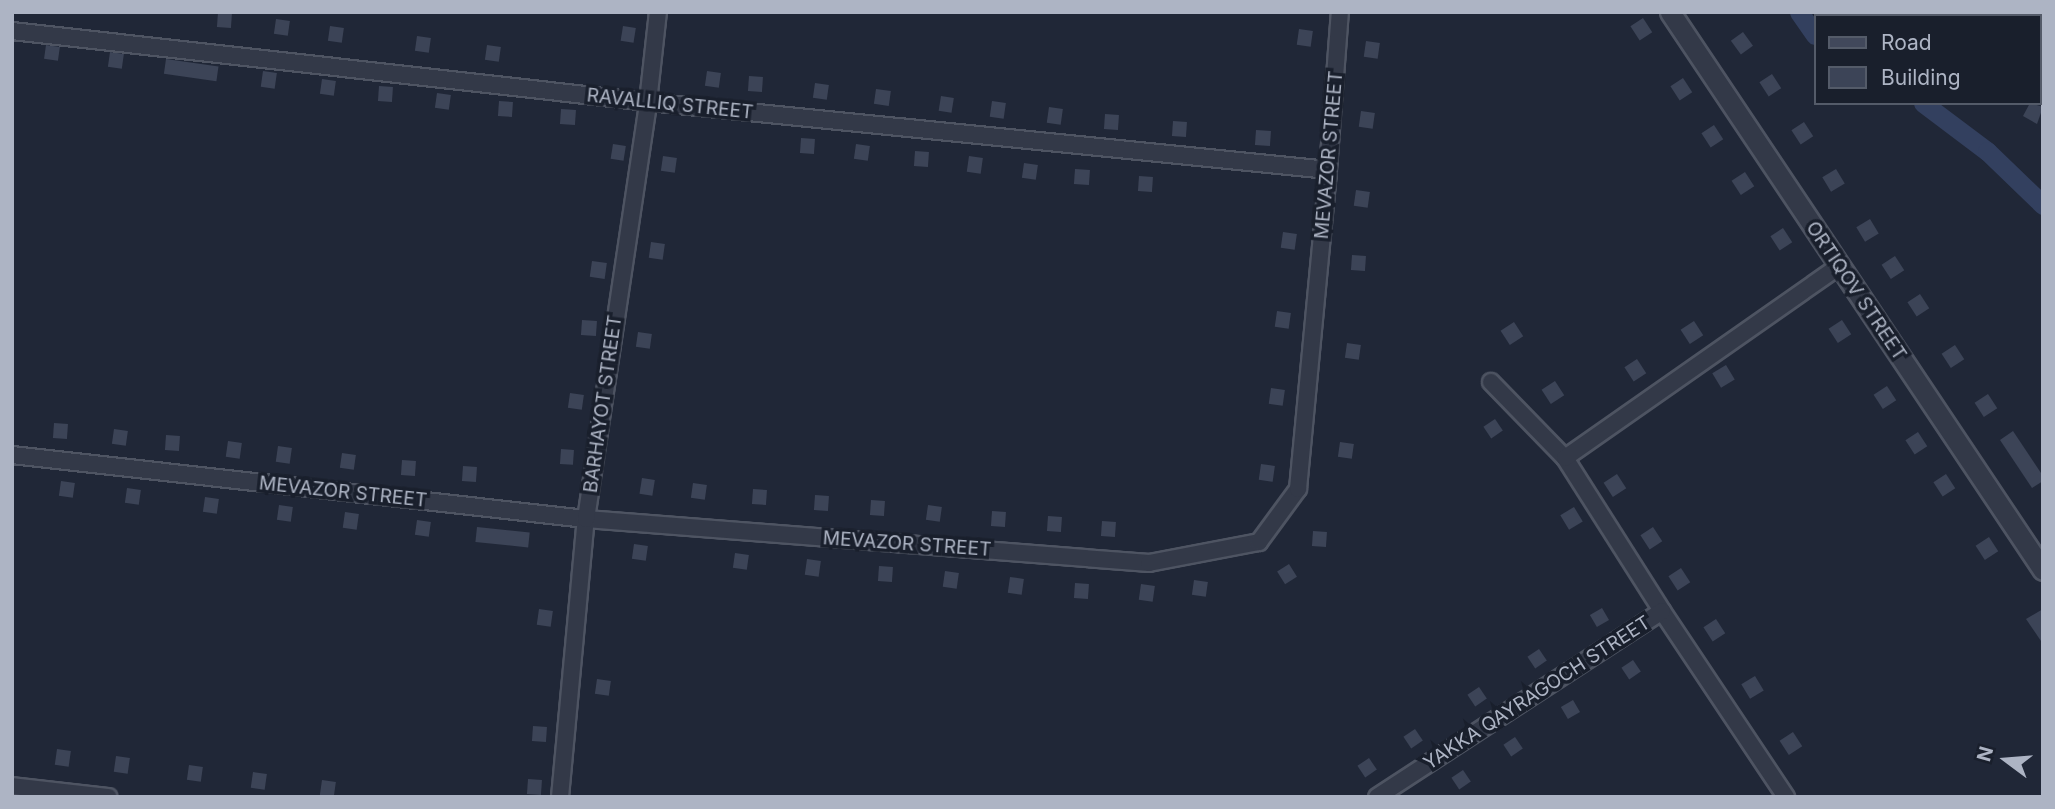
<!DOCTYPE html>
<html>
<head>
<meta charset="utf-8">
<style>
  body { margin:0 }
  #map { position:relative; width:2055px; height:809px; overflow:hidden; background:#202737; font-family:Inter,sans-serif }
  div>[style] { position:absolute }
  .canal>* { height:19px; margin:-9.5px; padding:0 9.5px; transform-origin:9.5px; border-radius:9.5px; background:#33405f }
  .building>* { inset:0; background:#3c4457; transform-origin:0 0 }
  .roads { filter:drop-shadow(2px 0 #4e5462) drop-shadow(-2px 0 #4e5462) drop-shadow(0 2px #4e5462) drop-shadow(0 -2px #4e5462) }
  .minor>* { height:16px; margin:-8px; padding:0 8px; transform-origin:8px; border-radius:8px; background:#333948 }
  .tertiary>* { height:19px; margin:-9.5px; padding:0 9.5px; transform-origin:9.5px; border-radius:9.5px; background:#333948 }
  .secondary>* { height:23px; margin:-11.5px; padding:0 11.5px; transform-origin:11.5px; border-radius:11.5px; background:#41485b }
  span { translate:-50% -50%; white-space:nowrap; text-align:center; line-height:1.15; -webkit-text-stroke:7px #191f2c; paint-order:stroke }
  .street-label { font-size:19px; color:#adb4c4 }
  .frame { position:absolute; inset:0; border:14px solid #adb4c4; pointer-events:none }
  .legend { position:absolute; left:1814px; top:14px; width:228px; height:91px; box-sizing:border-box; background:#191f2c; border:2px solid #545b69; margin:0; padding:9px 12px; list-style:none; font-size:21px; color:#adb4c4 }
  .legend li { display:flex; align-items:center; gap:14px; height:35px }
  .legend b { width:35px; border:2px solid #545b69 }
  .north { position:absolute; left:1971px; top:725px; width:70px; height:70px; -webkit-text-stroke:5px #191f2c; paint-order:stroke; rotate:286deg; font-size:19px; font-weight:700; line-height:28px; text-align:center; color:#adb4c4 }
  .north::after { content:''; display:block; margin:auto; width:24px; height:32px; background:#adb4c4; clip-path:polygon(50% 0,100% 100%,50% 72%,0 100%) }
</style>
</head>
<body>
<div id="map">
  <div class="canal">
    <div style="left:1799px;top:12px;width:28px;rotate:55deg"></div>
    <div style="left:1923px;top:103px;width:80px;rotate:36.9deg"></div>
    <div style="left:1987px;top:151px;width:78px;rotate:44deg"></div>
  </div>
  <div class="building">
    <div style="left:218px;top:12px;width:14px;height:15px;rotate:4deg"></div>
    <div style="left:1643px;top:18px;width:17px;height:15px;rotate:57deg"></div>
    <div style="left:276px;top:19px;width:14px;height:15px;rotate:8deg"></div>
    <div style="left:330px;top:26px;width:14px;height:15px;rotate:8deg"></div>
    <div style="left:623px;top:26px;width:13px;height:15px;rotate:9deg"></div>
    <div style="left:1299px;top:29px;width:14px;height:16px;rotate:8deg"></div>
    <div style="left:1743px;top:32px;width:17px;height:15px;rotate:54deg"></div>
    <div style="left:417px;top:36px;width:14px;height:15px;rotate:8deg"></div>
    <div style="left:1366px;top:41px;width:14px;height:16px;rotate:8deg"></div>
    <div style="left:46px;top:45px;width:14px;height:14px;rotate:8deg"></div>
    <div style="left:487px;top:45px;width:14px;height:15px;rotate:8deg"></div>
    <div style="left:110px;top:52px;width:14px;height:15px;rotate:8deg"></div>
    <div style="left:166px;top:59px;width:53px;height:15px;rotate:8deg"></div>
    <div style="left:263px;top:71px;width:14px;height:16px;rotate:8deg"></div>
    <div style="left:707px;top:71px;width:14px;height:15px;rotate:8deg"></div>
    <div style="left:1772px;top:74px;width:17px;height:15px;rotate:57deg"></div>
    <div style="left:749px;top:76px;width:14px;height:15px;rotate:4deg"></div>
    <div style="left:1683px;top:78px;width:17px;height:15px;rotate:57deg"></div>
    <div style="left:322px;top:79px;width:14px;height:15px;rotate:8deg"></div>
    <div style="left:815px;top:83px;width:14px;height:15px;rotate:8deg"></div>
    <div style="left:379px;top:86px;width:14px;height:15px;rotate:4deg"></div>
    <div style="left:876px;top:89px;width:15px;height:15px;rotate:8deg"></div>
    <div style="left:437px;top:93px;width:14px;height:15px;rotate:8deg"></div>
    <div style="left:941px;top:96px;width:13px;height:15px;rotate:9deg"></div>
    <div style="left:499px;top:101px;width:14px;height:15px;rotate:4deg"></div>
    <div style="left:992px;top:101px;width:14px;height:16px;rotate:8deg"></div>
    <div style="clip-path:polygon(2030px 103px,2043px 107px,2037px 124px,2023px 116px)"></div>
    <div style="left:1049px;top:107px;width:14px;height:16px;rotate:8deg"></div>
    <div style="left:561px;top:109px;width:15px;height:15px;rotate:4deg"></div>
    <div style="left:1361px;top:111px;width:14px;height:16px;rotate:8deg"></div>
    <div style="left:1105px;top:114px;width:14px;height:15px;rotate:4deg"></div>
    <div style="left:1173px;top:121px;width:14px;height:15px;rotate:4deg"></div>
    <div style="left:1804px;top:122px;width:17px;height:15px;rotate:57deg"></div>
    <div style="left:1714px;top:125px;width:17px;height:15px;rotate:57deg"></div>
    <div style="left:1256px;top:130px;width:15px;height:15px;rotate:4deg"></div>
    <div style="left:801px;top:138px;width:14px;height:15px;rotate:4deg"></div>
    <div style="left:613px;top:144px;width:13px;height:15px;rotate:9deg"></div>
    <div style="left:856px;top:144px;width:14px;height:15px;rotate:8deg"></div>
    <div style="left:915px;top:151px;width:14px;height:15px;rotate:4deg"></div>
    <div style="left:663px;top:156px;width:14px;height:15px;rotate:8deg"></div>
    <div style="left:969px;top:156px;width:14px;height:16px;rotate:8deg"></div>
    <div style="left:1024px;top:163px;width:14px;height:15px;rotate:8deg"></div>
    <div style="left:1075px;top:169px;width:15px;height:15px;rotate:4deg"></div>
    <div style="left:1836px;top:169px;width:17px;height:16px;rotate:59deg"></div>
    <div style="left:1745px;top:172px;width:17px;height:16px;rotate:57deg"></div>
    <div style="left:1139px;top:176px;width:14px;height:15px;rotate:4deg"></div>
    <div style="left:1356px;top:190px;width:14px;height:16px;rotate:8deg"></div>
    <div style="left:1870px;top:219px;width:17px;height:16px;rotate:59deg"></div>
    <div style="left:1783px;top:228px;width:17px;height:15px;rotate:57deg"></div>
    <div style="left:1283px;top:232px;width:14px;height:16px;rotate:8deg"></div>
    <div style="left:651px;top:242px;width:14px;height:16px;rotate:8deg"></div>
    <div style="left:1352px;top:255px;width:14px;height:15px;rotate:4deg"></div>
    <div style="left:1895px;top:256px;width:17px;height:16px;rotate:57deg"></div>
    <div style="left:592px;top:261px;width:15px;height:16px;rotate:8deg"></div>
    <div style="left:1920px;top:294px;width:17px;height:15px;rotate:57deg"></div>
    <div style="left:1277px;top:311px;width:14px;height:16px;rotate:8deg"></div>
    <div style="left:582px;top:320px;width:15px;height:15px;rotate:4deg"></div>
    <div style="left:1842px;top:320px;width:17px;height:16px;rotate:57deg"></div>
    <div style="left:1694px;top:321px;width:17px;height:16px;rotate:57deg"></div>
    <div style="left:1514px;top:322px;width:17px;height:16px;rotate:57deg"></div>
    <div style="left:638px;top:332px;width:14px;height:15px;rotate:8deg"></div>
    <div style="left:1347px;top:343px;width:14px;height:15px;rotate:8deg"></div>
    <div style="left:1955px;top:345px;width:17px;height:16px;rotate:57deg"></div>
    <div style="left:1637px;top:359px;width:17px;height:15px;rotate:57deg"></div>
    <div style="left:1726px;top:365px;width:17px;height:16px;rotate:59deg"></div>
    <div style="left:1555px;top:381px;width:17px;height:16px;rotate:57deg"></div>
    <div style="left:1887px;top:386px;width:17px;height:16px;rotate:57deg"></div>
    <div style="left:1271px;top:388px;width:14px;height:16px;rotate:8deg"></div>
    <div style="left:570px;top:393px;width:14px;height:15px;rotate:8deg"></div>
    <div style="left:1988px;top:394px;width:17px;height:16px;rotate:57deg"></div>
    <div style="left:1495px;top:419px;width:14px;height:14px;rotate:56deg"></div>
    <div style="left:54px;top:423px;width:14px;height:15px;rotate:4deg"></div>
    <div style="left:114px;top:429px;width:14px;height:15px;rotate:8deg"></div>
    <div style="clip-path:polygon(2013px 431px,2043px 476px,2043px 481px,2032px 488px,2000px 440px)"></div>
    <div style="left:1918px;top:432px;width:17px;height:15px;rotate:57deg"></div>
    <div style="left:166px;top:435px;width:14px;height:15px;rotate:4deg"></div>
    <div style="left:228px;top:441px;width:14px;height:16px;rotate:8deg"></div>
    <div style="left:1340px;top:442px;width:14px;height:15px;rotate:8deg"></div>
    <div style="left:278px;top:446px;width:14px;height:16px;rotate:8deg"></div>
    <div style="left:561px;top:449px;width:13px;height:15px;rotate:4deg"></div>
    <div style="left:342px;top:453px;width:14px;height:15px;rotate:8deg"></div>
    <div style="left:402px;top:460px;width:14px;height:15px;rotate:4deg"></div>
    <div style="left:1261px;top:464px;width:14px;height:16px;rotate:8deg"></div>
    <div style="left:463px;top:466px;width:14px;height:15px;rotate:4deg"></div>
    <div style="left:1617px;top:474px;width:17px;height:16px;rotate:57deg"></div>
    <div style="left:1946px;top:474px;width:17px;height:15px;rotate:57deg"></div>
    <div style="left:642px;top:478px;width:13px;height:16px;rotate:9deg"></div>
    <div style="left:61px;top:481px;width:14px;height:15px;rotate:8deg"></div>
    <div style="left:693px;top:483px;width:14px;height:15px;rotate:8deg"></div>
    <div style="left:127px;top:488px;width:14px;height:15px;rotate:8deg"></div>
    <div style="left:753px;top:489px;width:14px;height:15px;rotate:4deg"></div>
    <div style="left:815px;top:495px;width:14px;height:15px;rotate:4deg"></div>
    <div style="left:205px;top:497px;width:14px;height:15px;rotate:8deg"></div>
    <div style="left:871px;top:500px;width:14px;height:15px;rotate:4deg"></div>
    <div style="left:279px;top:505px;width:14px;height:15px;rotate:8deg"></div>
    <div style="left:928px;top:505px;width:14px;height:15px;rotate:8deg"></div>
    <div style="left:1574px;top:507px;width:17px;height:16px;rotate:59deg"></div>
    <div style="left:992px;top:511px;width:14px;height:15px;rotate:4deg"></div>
    <div style="left:345px;top:512px;width:14px;height:16px;rotate:8deg"></div>
    <div style="left:1048px;top:516px;width:14px;height:15px;rotate:4deg"></div>
    <div style="left:417px;top:520px;width:14px;height:15px;rotate:8deg"></div>
    <div style="left:1102px;top:521px;width:14px;height:15px;rotate:4deg"></div>
    <div style="left:477px;top:527px;width:53px;height:15px;rotate:6deg"></div>
    <div style="left:1653px;top:527px;width:17px;height:15px;rotate:57deg"></div>
    <div style="left:1313px;top:531px;width:14px;height:15px;rotate:4deg"></div>
    <div style="left:1989px;top:537px;width:17px;height:16px;rotate:57deg"></div>
    <div style="left:634px;top:544px;width:14px;height:15px;rotate:8deg"></div>
    <div style="left:735px;top:553px;width:14px;height:15px;rotate:8deg"></div>
    <div style="left:807px;top:559px;width:14px;height:16px;rotate:8deg"></div>
    <div style="left:1289px;top:564px;width:15px;height:14px;rotate:58deg"></div>
    <div style="left:879px;top:566px;width:14px;height:15px;rotate:4deg"></div>
    <div style="left:1681px;top:568px;width:17px;height:15px;rotate:57deg"></div>
    <div style="left:945px;top:571px;width:14px;height:16px;rotate:8deg"></div>
    <div style="left:1010px;top:577px;width:14px;height:16px;rotate:8deg"></div>
    <div style="left:1194px;top:580px;width:14px;height:15px;rotate:8deg"></div>
    <div style="left:1075px;top:583px;width:14px;height:15px;rotate:4deg"></div>
    <div style="left:1141px;top:584px;width:14px;height:16px;rotate:8deg"></div>
    <div style="left:1602px;top:608px;width:14px;height:14px;rotate:60deg"></div>
    <div style="left:539px;top:609px;width:14px;height:16px;rotate:8deg"></div>
    <div style="clip-path:polygon(2043px 609px,2043px 644px,2026px 619px)"></div>
    <div style="left:1716px;top:619px;width:17px;height:15px;rotate:57deg"></div>
    <div style="left:1539px;top:649px;width:14px;height:14px;rotate:56deg"></div>
    <div style="left:1633px;top:660px;width:14px;height:14px;rotate:56deg"></div>
    <div style="left:1755px;top:676px;width:17px;height:16px;rotate:59deg"></div>
    <div style="left:597px;top:679px;width:14px;height:15px;rotate:8deg"></div>
    <div style="left:1479px;top:687px;width:14px;height:14px;rotate:56deg"></div>
    <div style="left:1573px;top:700px;width:14px;height:14px;rotate:60deg"></div>
    <div style="left:533px;top:726px;width:14px;height:15px;rotate:4deg"></div>
    <div style="left:1415px;top:729px;width:14px;height:14px;rotate:56deg"></div>
    <div style="left:1793px;top:732px;width:17px;height:16px;rotate:57deg"></div>
    <div style="left:1515px;top:737px;width:14px;height:14px;rotate:56deg"></div>
    <div style="left:57px;top:749px;width:14px;height:16px;rotate:8deg"></div>
    <div style="left:116px;top:756px;width:14px;height:16px;rotate:8deg"></div>
    <div style="left:1369px;top:758px;width:14px;height:14px;rotate:56deg"></div>
    <div style="left:189px;top:765px;width:14px;height:15px;rotate:8deg"></div>
    <div style="left:1463px;top:770px;width:14px;height:14px;rotate:56deg"></div>
    <div style="left:253px;top:772px;width:14px;height:16px;rotate:8deg"></div>
    <div style="left:528px;top:779px;width:14px;height:15px;rotate:4deg"></div>
    <div style="left:322px;top:780px;width:14px;height:16px;rotate:8deg"></div>
  </div>
  <div class="roads">
    <div class="minor">
      <div style="left:12px;top:31px;width:640px;rotate:6.37deg"></div>
      <div style="left:648px;top:102px;width:683px;rotate:5.71deg"></div>
      <div style="left:1491px;top:382px;width:106px;rotate:45.8deg"></div>
      <div style="left:1565px;top:458px;width:181px;rotate:57.6deg"></div>
      <div style="left:1662px;top:611px;width:224px;rotate:56.3deg"></div>
      <div style="left:12px;top:455px;width:578px;rotate:6.36deg"></div>
      <div style="left:586px;top:519px;width:565px;rotate:4.47deg"></div>
      <div style="left:1149px;top:563px;width:112px;rotate:-10.8deg"></div>
      <div style="left:1259px;top:542px;width:66px;rotate:-53.7deg"></div>
      <div style="left:1298px;top:489px;width:320px;rotate:-84.6deg"></div>
      <div style="left:1328px;top:170px;width:158px;rotate:-85.7deg"></div>
      <div style="left:1565px;top:458px;width:335px;rotate:-35deg"></div>
      <div style="left:12px;top:786px;width:97px;rotate:6.5deg"></div>
      <div style="left:560px;top:797px;width:279px;rotate:-84.7deg"></div>
      <div style="left:586px;top:519px;width:422px;rotate:-81.5deg"></div>
      <div style="left:648px;top:102px;width:91px;rotate:-83.7deg"></div>
      <div style="left:1377px;top:797px;width:340px;rotate:-33.1deg"></div>
    </div>
    <div class="tertiary">
      <div style="left:1670px;top:12px;width:671px;rotate:56.24deg"></div>
    </div>
    <div class="secondary">
      <div style="left:1911px;top:12px;width:7px;rotate:34deg"></div>
      <div style="left:2039px;top:88px;width:4px;rotate:27deg"></div>
    </div>
  </div>
  <div class="street-label">
    <span style="left:670px;top:104px;rotate:6deg">RAVALLIQ STREET</span>
    <span style="left:1329px;top:155px;rotate:-85deg">MEVAZOR STREET</span>
    <span style="left:1856px;top:291px;rotate:56deg">ORTIQOV STREET</span>
    <span style="left:603px;top:404px;rotate:-82deg">BARHAYOT STREET</span>
    <span style="left:343px;top:492px;rotate:6deg">MEVAZOR STREET</span>
    <span style="left:907px;top:544px;rotate:4deg">MEVAZOR STREET</span>
    <span style="left:1537px;top:693px;rotate:-33deg">YAKKA QAYRAGOCH STREET</span>
  </div>
  <div class="frame"></div>
  <ul class="legend">
  <li><b style="height:9px;background:#41485b"></b>Road</li>
  <li><b style="height:19px;background:#3c4457"></b>Building</li>
  </ul>
  <div class="north">N</div>
</div>
</body>
</html>
